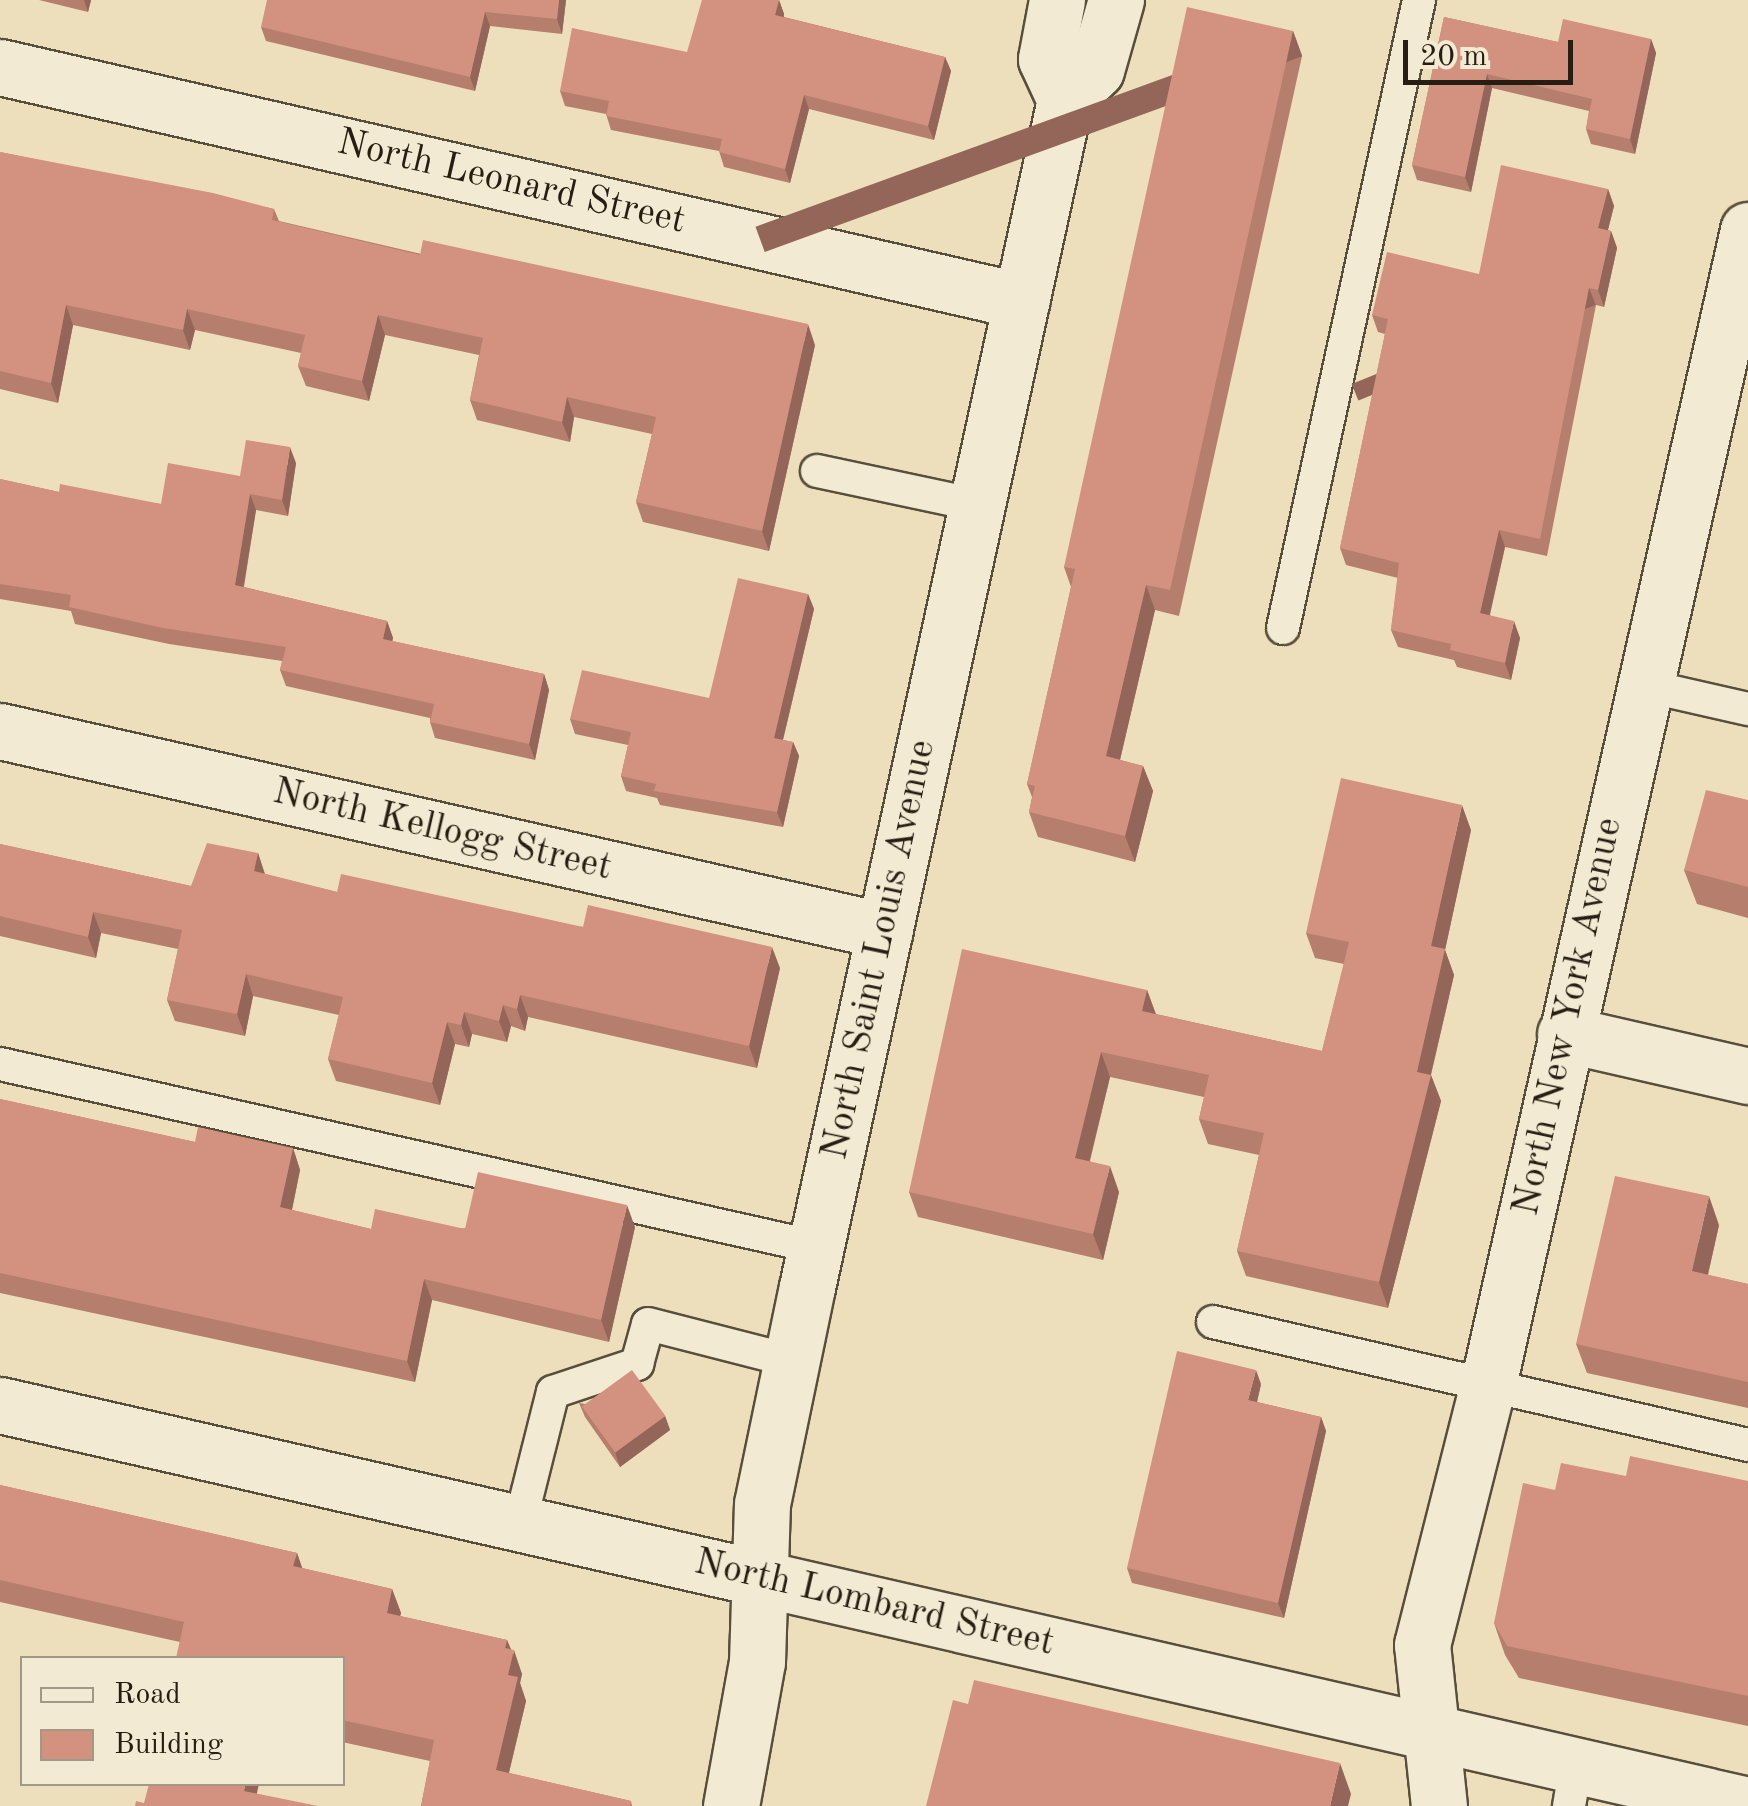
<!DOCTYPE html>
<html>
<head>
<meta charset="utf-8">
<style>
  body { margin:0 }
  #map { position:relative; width:1748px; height:1806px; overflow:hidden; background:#eddfbc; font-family:"Old Standard TT",serif }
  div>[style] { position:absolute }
  .roads { filter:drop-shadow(2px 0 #584e3c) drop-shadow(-2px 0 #584e3c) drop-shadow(0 2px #584e3c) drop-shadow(0 -2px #584e3c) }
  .service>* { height:32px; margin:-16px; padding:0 16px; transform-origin:16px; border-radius:16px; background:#f3ead3 }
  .minor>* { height:55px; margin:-27.5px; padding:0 27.5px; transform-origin:27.5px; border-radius:27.5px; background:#f3ead3 }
  .tertiary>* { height:55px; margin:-27.5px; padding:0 27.5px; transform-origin:27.5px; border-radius:27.5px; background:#f3ead3 }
  .secondary>* { height:55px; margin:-27.5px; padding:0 27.5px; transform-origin:27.5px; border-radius:27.5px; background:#f3ead3 }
  .wall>* { inset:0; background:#b57e6d }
  .shaded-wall>* { inset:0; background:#946659; transform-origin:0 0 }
  .building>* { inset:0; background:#d3927f; transform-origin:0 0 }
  span { translate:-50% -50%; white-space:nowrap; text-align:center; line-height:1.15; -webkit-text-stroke:8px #f3ead3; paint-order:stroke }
  .street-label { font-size:38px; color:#271d12 }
  .legend { position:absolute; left:20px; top:1656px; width:325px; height:130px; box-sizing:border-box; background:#f3ead3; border:2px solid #a19886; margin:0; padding:12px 18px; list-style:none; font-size:30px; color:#271d12 }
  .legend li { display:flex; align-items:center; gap:20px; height:50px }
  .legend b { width:50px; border:2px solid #a19886 }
  .scale { position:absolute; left:1403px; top:40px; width:170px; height:45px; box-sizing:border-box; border:5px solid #271d12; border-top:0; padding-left:12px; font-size:30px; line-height:35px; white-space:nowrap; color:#271d12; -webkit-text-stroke:8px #f3ead3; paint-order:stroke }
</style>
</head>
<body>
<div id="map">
  <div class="roads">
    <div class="service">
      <div style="left:817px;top:471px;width:164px;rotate:12deg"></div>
      <div style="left:1283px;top:628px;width:643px;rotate:-77.78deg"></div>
      <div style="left:1642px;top:685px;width:109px;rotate:12.8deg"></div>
      <div style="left:0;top:1064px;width:836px;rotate:12.64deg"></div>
      <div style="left:1213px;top:1322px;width:549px;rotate:12.95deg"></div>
      <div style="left:520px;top:1523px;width:135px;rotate:-75.9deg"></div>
      <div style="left:553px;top:1392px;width:89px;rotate:-18.4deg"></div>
      <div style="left:637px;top:1364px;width:41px;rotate:-74.6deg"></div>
      <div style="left:648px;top:1324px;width:149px;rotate:14.4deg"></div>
      <div style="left:1569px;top:1806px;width:42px;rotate:-80.3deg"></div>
    </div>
    <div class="minor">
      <div style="left:0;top:67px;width:1048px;rotate:12.9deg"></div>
      <div style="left:0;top:731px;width:907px;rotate:12.73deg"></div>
      <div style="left:1565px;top:1034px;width:188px;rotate:12.9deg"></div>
      <div style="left:1439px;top:1806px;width:162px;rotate:-96deg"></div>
      <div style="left:1422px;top:1645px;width:268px;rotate:-75.8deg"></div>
      <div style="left:1488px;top:1385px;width:1184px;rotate:-77.31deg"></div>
    </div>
    <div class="tertiary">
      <div style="left:759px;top:1578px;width:1015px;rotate:12.93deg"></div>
    </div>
    <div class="secondary">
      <div style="left:1057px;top:0;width:60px;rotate:100.6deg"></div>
      <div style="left:1046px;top:59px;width:45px;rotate:65.1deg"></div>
      <div style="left:0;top:1405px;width:778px;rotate:12.84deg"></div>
      <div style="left:731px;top:1806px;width:146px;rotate:-79.8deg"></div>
      <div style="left:757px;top:1662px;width:158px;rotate:-88.2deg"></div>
      <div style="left:762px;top:1504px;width:222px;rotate:-78.3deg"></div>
      <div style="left:807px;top:1287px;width:1215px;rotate:-77.74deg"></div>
      <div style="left:1065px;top:100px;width:43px;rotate:-44.1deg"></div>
      <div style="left:1096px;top:70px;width:73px;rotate:-74.1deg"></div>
    </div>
  </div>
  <div class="wall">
    <div style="clip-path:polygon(39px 0,91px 0,88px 12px)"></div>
    <div style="clip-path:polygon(566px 0,562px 34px,490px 26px,475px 91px,266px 41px,261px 27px)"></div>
    <div style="clip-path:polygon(779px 0,784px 14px,784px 17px,945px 57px,951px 71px,934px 140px,809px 109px,790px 183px,724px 167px,719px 151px,611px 130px,606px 114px,565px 106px,560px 91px,687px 52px)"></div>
    <div style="clip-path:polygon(1444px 17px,1558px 42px,1651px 39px,1656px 53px,1635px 154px,1591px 144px,1586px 129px,1589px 111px,1492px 88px,1471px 192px,1417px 180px,1412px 165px)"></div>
    <div style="clip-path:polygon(1293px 31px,1302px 56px,1179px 616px,1155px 610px,1120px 760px,1143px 766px,1153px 791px,1135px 862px,1038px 837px,1029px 812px,1032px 797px,1027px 784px,1071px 587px,1064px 567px)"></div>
    <div style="clip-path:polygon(0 152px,274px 209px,279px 221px,815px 345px,769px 551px,643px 522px,636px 502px,652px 434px,574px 417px,570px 442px,477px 420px,470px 400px,479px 355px,385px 335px,369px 401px,306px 386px,298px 366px,301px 353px,195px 330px,190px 350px,73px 325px,58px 403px,0 389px)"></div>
    <div style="clip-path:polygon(1608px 189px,1614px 206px,1608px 230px,1611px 231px,1617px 248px,1604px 307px,1596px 305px,1547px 556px,1505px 547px,1490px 615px,1520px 638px,1511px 680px,1457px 667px,1454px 660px,1398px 647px,1391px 630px,1398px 578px,1346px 565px,1340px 548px,1385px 334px,1378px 332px,1372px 315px,1479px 274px)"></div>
    <div style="clip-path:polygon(296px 463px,288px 516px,256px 510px,244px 587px,387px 621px,393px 638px,392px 641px,544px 674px,549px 690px,535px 760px,435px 738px,430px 722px,430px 718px,286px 686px,280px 670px,282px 661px,169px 644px,75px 624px,71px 611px,0 599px,0 479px,59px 492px,161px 504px,240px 476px)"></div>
    <div style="clip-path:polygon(808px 594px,814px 609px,783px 740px,793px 742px,799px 756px,783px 827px,660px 805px,657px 798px,626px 791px,621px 776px,628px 745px,575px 734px,570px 719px,709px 698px)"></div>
    <div style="clip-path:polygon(1748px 800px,1748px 918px,1697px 904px,1684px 870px)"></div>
    <div style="clip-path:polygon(1471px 830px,1445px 950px,1454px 975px,1431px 1075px,1441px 1101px,1388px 1308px,1246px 1276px,1237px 1251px,1259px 1155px,1208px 1144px,1199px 1119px,1204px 1097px,1110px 1077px,1090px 1161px,1119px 1192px,1103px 1260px,918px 1217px,909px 1192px,1147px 990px,1156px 1014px,1322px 1051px,1344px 964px,1315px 958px,1306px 933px)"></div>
    <div style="clip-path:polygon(0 844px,191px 886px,258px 853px,265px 874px,337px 892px,583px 927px,780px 968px,757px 1068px,528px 1017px,525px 1031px,511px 1026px,507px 1042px,472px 1034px,469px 1047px,455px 1044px,440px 1105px,336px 1081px,328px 1059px,339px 1015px,253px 996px,245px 1036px,175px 1021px,167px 1000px,178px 949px,101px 933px,96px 958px,0 936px)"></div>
    <div style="clip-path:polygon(0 1099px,195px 1142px,293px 1148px,300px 1170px,292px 1210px,371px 1229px,635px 1227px,609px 1342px,432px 1300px,415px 1382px,0 1293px)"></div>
    <div style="clip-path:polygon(1719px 1225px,1708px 1275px,1748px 1284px,1748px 1408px,1587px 1373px,1576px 1344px)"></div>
    <div style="clip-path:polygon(1261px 1384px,1257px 1402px,1321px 1417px,1326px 1431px,1284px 1618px,1132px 1583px,1127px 1568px)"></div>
    <div style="clip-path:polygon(579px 1403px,665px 1416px,670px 1430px,620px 1467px,585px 1417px)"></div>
    <div style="clip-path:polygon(1626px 1476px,1748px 1481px,1748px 1726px,1519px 1678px,1505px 1655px,1494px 1623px,1555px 1490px)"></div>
    <div style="clip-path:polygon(0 1485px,297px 1553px,302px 1568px,392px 1589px,401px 1613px,400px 1616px,507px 1640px,522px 1674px,520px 1683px,526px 1701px,509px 1773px,631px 1801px,632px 1806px,421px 1806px,430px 1761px,342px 1742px,342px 1658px,180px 1642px,0 1602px)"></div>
  </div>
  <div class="shaded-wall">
    <div style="clip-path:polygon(84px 0,91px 0,88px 12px)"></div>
    <div style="clip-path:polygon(559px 0,566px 0,562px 34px,557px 19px)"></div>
    <div style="clip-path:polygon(779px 0,784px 14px,781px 30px,775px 15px)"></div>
    <div style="clip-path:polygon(485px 12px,490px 26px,475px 91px,470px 77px)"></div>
    <div style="left:1293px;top:31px;width:27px;height:572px;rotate:70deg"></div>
    <div style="clip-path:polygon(1651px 39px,1656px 53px,1635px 154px,1630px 139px)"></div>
    <div style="clip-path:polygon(945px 57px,951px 71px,934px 140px,928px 126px)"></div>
    <div style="clip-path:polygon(1487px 74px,1492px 88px,1471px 192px,1465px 177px)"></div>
    <div style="clip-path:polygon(804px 95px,809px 109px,790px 183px,785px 169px)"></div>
    <div style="clip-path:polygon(1608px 189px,1614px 206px,1604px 245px,1598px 228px)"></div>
    <div style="clip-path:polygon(1611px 231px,1617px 248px,1604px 307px,1598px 290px)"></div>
    <div style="left:1589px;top:288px;width:18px;height:256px;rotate:68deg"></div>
    <div style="clip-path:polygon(66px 305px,73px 325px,58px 403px,51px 383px)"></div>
    <div style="clip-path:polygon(187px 309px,195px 330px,190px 350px,183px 330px)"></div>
    <div style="clip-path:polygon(378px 315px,385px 335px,369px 401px,362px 381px)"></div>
    <div style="clip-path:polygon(808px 324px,815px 345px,769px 551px,762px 531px)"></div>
    <div style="clip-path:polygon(567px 397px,574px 417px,570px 442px,562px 422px)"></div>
    <div style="clip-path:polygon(290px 447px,296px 463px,288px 516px,282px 500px)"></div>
    <div style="clip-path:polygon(250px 494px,256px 510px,241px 601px,235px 585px)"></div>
    <div style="clip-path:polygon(1499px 530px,1505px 547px,1486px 630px,1480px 613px)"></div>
    <div style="clip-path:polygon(1146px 585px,1155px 610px,1115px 781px,1106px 756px)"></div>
    <div style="clip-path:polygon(808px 594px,814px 609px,780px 752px,774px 738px)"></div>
    <div style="clip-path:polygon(387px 621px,393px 638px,389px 655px,383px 639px)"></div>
    <div style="clip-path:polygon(1514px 621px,1520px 638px,1511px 680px,1505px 663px)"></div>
    <div style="clip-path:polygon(544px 674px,549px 690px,535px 760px,529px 744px)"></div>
    <div style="clip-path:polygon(793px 742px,799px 756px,783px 827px,777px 812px)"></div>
    <div style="clip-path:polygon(1143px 766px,1153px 791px,1135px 862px,1125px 836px)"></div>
    <div style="clip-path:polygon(1462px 805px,1471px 830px,1445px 950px,1454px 975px,1426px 1095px,1431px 1075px,1441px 1101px,1388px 1308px,1379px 1282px,1417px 1072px,1431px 946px)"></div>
    <div style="clip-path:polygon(258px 853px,265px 875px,254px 871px)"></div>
    <div style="clip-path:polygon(93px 912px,101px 933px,96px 958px,88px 937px)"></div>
    <div style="clip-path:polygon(772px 947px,780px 968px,757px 1068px,749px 1046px)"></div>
    <div style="clip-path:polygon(246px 974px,253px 996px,245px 1036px,237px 1014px)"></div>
    <div style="clip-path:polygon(1147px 990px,1156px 1015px,1142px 1011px)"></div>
    <div style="clip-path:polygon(520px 995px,528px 1017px,525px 1031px,517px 1009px)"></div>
    <div style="clip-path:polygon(503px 1005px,511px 1026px,507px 1042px,499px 1021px)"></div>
    <div style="clip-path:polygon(464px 1012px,472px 1034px,469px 1047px,461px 1025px)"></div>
    <div style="clip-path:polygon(447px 1022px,455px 1044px,440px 1105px,432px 1083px)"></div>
    <div style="clip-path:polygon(1101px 1052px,1110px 1077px,1084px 1183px,1075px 1158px)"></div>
    <div style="clip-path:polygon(293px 1148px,300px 1170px,288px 1229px,280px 1207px)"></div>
    <div style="clip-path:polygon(1110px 1166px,1119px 1192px,1103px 1260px,1093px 1234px)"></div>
    <div style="clip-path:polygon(1709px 1196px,1719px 1225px,1702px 1300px,1692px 1271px)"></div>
    <div style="clip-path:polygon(627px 1205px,635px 1227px,609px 1342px,601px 1320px)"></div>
    <div style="clip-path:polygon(424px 1279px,432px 1300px,415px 1382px,407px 1361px)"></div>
    <div style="clip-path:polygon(1256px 1370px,1261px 1384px,1254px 1415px,1248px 1400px)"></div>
    <div style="clip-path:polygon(665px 1416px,670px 1430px,620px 1467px,615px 1452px)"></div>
    <div style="clip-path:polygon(1321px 1417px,1326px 1431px,1284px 1618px,1278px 1603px)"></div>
    <div style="clip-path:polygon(297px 1553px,305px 1576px,293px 1566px)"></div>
    <div style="clip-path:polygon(392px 1589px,401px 1613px,395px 1636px,387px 1613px)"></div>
    <div style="clip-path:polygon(507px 1640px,513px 1655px,514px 1650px,522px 1674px,520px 1683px,526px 1701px,504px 1793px,496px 1770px,505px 1648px)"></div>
    <div style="clip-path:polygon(1340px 1763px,1351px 1794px,1348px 1806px,1330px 1806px)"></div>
    <div style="clip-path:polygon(245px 1784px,259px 1784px,254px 1806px,244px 1791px)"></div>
  </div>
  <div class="building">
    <div style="clip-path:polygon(267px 0,559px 0,557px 19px,485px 12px,470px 77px,261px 27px)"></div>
    <div style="clip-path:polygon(702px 0,779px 0,775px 15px,945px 57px,928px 126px,804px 95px,785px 169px,719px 152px,722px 139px,606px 116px,609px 101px,560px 91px,572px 28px,687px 52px)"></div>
    <div style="clip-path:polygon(1187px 7px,1293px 31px,1170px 590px,1146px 585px,1106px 756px,1143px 766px,1125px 836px,1029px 812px,1035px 786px,1027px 784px,1075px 569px,1064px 567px)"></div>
    <div style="clip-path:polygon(1444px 17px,1558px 42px,1563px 19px,1651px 39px,1630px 139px,1586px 129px,1592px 99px,1487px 74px,1465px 177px,1412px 165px)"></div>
    <div style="clip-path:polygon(0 152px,213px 193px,274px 209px,272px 220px,420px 255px,423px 240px,808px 324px,762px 531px,636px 502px,656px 417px,567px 397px,562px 422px,470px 400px,483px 338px,378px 315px,362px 381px,298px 366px,305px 335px,187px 309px,183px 330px,66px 305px,51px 383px,0 371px)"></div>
    <div style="clip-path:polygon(1501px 165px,1608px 189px,1598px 228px,1611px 231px,1598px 290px,1589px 288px,1540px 539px,1499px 530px,1480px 613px,1514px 621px,1505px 663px,1450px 650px,1451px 644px,1391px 630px,1399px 563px,1340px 548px,1388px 319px,1372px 315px,1387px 252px,1479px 274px)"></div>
    <div style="clip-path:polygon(246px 440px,290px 447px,282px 500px,250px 494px,235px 585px,387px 621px,383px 639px,544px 674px,529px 744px,430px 722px,434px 704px,280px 670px,286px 647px,163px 628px,69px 607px,71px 595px,0 584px,0 479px,59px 492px,60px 484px,161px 504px,168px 463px,240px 476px)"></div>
    <div style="clip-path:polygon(738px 578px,808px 594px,774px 738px,793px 742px,777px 812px,654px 791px,656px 784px,621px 776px,631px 732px,570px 719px,582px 670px,709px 698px)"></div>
    <div style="clip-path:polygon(1341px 778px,1462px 805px,1431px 946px,1445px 949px,1417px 1072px,1431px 1075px,1379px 1282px,1237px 1251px,1264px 1133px,1199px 1119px,1209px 1075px,1101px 1052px,1075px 1158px,1110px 1166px,1093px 1234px,909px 1192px,962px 949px,1147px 990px,1142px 1011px,1322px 1051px,1349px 942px,1306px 933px)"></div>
    <div style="clip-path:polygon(1706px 790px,1748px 800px,1748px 887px,1684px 870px)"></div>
    <div style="clip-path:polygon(207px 843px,258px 853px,254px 871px,337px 892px,341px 874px,583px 927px,588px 905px,772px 947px,749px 1046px,520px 995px,517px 1009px,503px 1005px,499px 1021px,464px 1012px,461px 1025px,447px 1022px,432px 1083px,328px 1059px,343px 997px,246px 974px,237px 1014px,167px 1000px,182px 930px,93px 912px,88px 937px,0 916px,0 844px,191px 886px)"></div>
    <div style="clip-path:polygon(0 1099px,195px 1142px,198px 1127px,293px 1148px,280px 1207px,371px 1229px,375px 1209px,465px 1229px,478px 1172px,627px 1205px,601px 1320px,424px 1279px,407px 1361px,0 1273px)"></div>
    <div style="clip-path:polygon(1615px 1176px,1709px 1196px,1692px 1271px,1748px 1284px,1748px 1382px,1576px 1344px)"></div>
    <div style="clip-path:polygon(1177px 1351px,1256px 1370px,1248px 1400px,1321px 1417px,1278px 1603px,1127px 1568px)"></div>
    <div style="left:632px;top:1370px;width:57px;height:62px;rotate:54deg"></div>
    <div style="clip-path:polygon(1630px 1456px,1748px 1481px,1748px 1696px,1507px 1646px,1494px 1623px,1523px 1483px,1555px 1490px,1561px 1463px,1626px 1476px)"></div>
    <div style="clip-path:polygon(0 1485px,297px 1553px,293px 1566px,392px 1589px,387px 1613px,507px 1640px,505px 1648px,514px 1650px,508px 1675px,518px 1677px,496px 1770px,631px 1801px,630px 1806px,421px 1806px,434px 1740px,342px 1720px,342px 1658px,176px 1658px,184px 1622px,0 1580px)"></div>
    <div style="clip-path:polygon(974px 1680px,1340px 1763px,1330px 1806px,926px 1806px,953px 1700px,968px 1704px)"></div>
    <div style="clip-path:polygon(149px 1784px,245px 1784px,244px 1791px,318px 1806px,135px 1806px,136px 1801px,144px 1803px)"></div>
  </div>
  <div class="street-label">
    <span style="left:511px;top:183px;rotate:13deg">North Leonard Street</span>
    <span style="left:442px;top:831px;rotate:13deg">North Kellogg Street</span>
    <span style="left:880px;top:950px;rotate:-78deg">North Saint Louis Avenue</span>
    <span style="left:1569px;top:1017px;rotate:-78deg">North New York Avenue</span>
    <span style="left:874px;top:1604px;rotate:13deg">North Lombard Street</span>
  </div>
  <ul class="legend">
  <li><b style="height:12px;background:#f3ead3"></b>Road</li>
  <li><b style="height:28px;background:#d3927f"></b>Building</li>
  </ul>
  <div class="scale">20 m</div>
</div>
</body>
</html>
